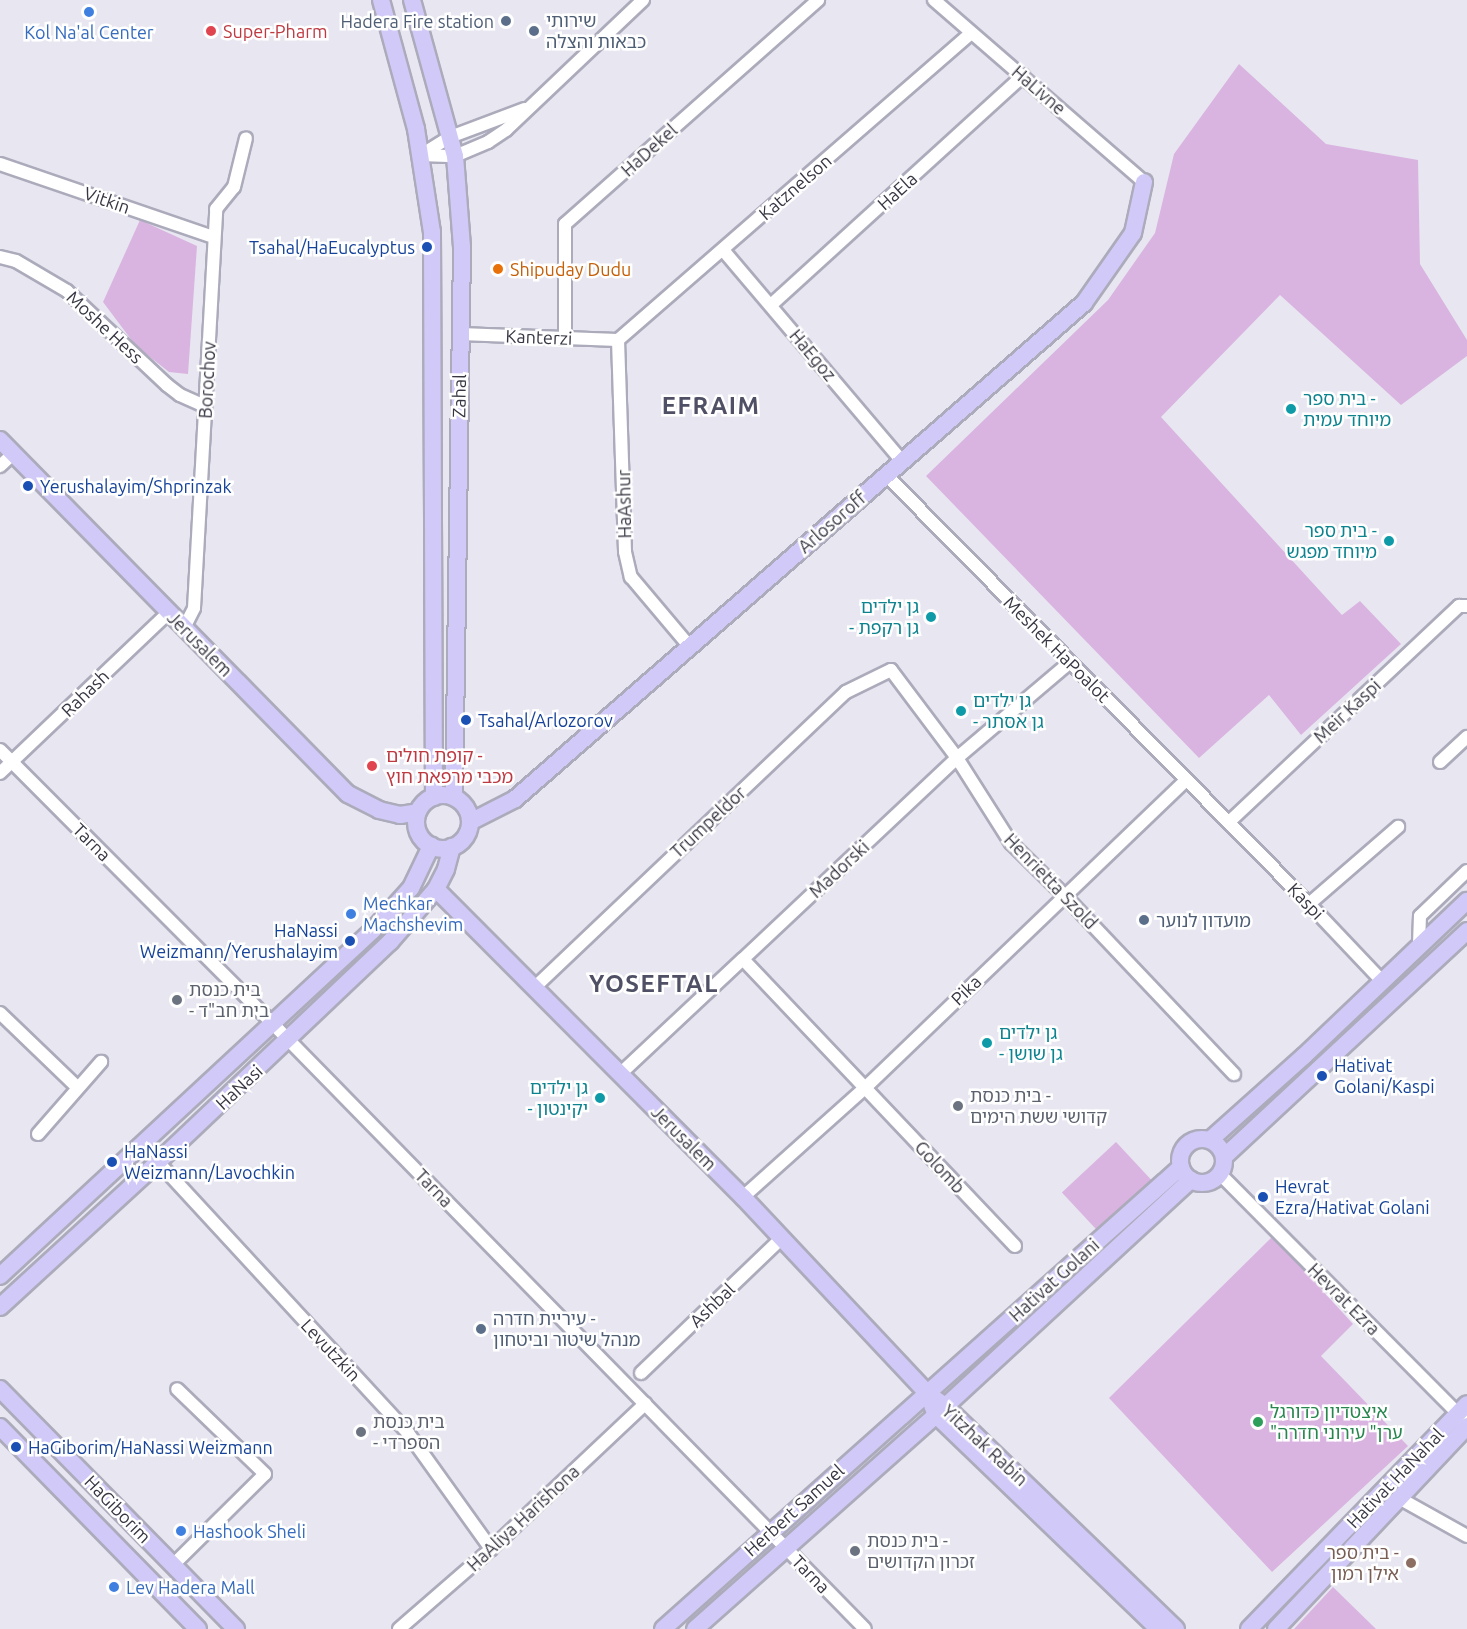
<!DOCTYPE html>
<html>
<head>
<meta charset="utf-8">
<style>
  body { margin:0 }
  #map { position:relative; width:1467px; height:1629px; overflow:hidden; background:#e8e7f1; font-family:Ubuntu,"Noto Sans Hebrew",sans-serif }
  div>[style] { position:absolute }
  .green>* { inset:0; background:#d9b4e0; transform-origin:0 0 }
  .roads { filter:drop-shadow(2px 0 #acabbb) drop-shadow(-2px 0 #acabbb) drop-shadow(0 2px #acabbb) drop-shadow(0 -2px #acabbb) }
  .street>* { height:12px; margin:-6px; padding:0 6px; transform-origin:6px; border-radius:6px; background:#fff }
  .secondary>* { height:16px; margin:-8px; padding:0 8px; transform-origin:8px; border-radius:8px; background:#d1caf8 }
  .secondary>.ring { margin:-8px; padding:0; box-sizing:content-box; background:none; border:16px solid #d1caf8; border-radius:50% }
  .dots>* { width:16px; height:16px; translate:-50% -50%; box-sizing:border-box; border:3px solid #fff; border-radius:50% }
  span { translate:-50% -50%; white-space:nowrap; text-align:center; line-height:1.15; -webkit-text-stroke:5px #fff; paint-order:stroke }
  .service-label { font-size:18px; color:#4e5e75 }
  .right { translate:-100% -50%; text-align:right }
  .left { translate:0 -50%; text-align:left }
  .health-label { font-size:18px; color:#be3a42 }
  .shop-label { font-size:18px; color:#366cbe }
  .street-label { font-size:18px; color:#373743 }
  .transit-label { font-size:18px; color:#164399 }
  .food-label { font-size:18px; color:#c56008 }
  .culture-label { font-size:18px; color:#0d838f }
  .worship-label { font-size:18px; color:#5b616d }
  .leisure-label { font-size:18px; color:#27864d }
  .education-label { font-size:18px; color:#785e54 }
  .district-label { font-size:24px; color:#4f5065; font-weight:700; letter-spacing:1.5px }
</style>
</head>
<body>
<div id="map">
  <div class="green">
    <div style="clip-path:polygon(1239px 64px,1326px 144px,1418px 160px,1420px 264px,1467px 340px,1467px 356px,1401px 405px,1280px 295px,1161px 417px,1342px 615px,1360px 601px,1401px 644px,1301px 735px,1269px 695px,1199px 758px,926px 476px,1108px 300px,1155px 233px,1174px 154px)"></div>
    <div style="clip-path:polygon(140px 220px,197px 246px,188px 374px,169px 372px,136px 346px,103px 302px)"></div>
    <div style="left:1116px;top:1142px;width:54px;height:74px;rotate:47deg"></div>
    <div style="clip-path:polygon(1273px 1236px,1353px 1324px,1321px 1356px,1408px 1446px,1272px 1572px,1109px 1398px)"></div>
    <div style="clip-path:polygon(1333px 1587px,1376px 1629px,1294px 1629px)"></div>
  </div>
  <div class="roads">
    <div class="street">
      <div style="left:934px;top:0;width:278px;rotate:40.9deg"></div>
      <div style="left:421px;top:155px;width:34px;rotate:2deg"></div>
      <div style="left:455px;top:156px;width:36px;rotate:-23deg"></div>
      <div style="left:488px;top:142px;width:22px;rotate:-34deg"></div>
      <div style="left:506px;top:130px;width:189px;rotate:-43.5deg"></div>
      <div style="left:421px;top:155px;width:34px;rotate:-32deg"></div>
      <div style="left:450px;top:137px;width:80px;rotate:-20.5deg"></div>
      <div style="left:0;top:164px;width:225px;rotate:18.9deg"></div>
      <div style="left:723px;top:250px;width:277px;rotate:49.7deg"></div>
      <div style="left:0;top:257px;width:16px;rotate:14deg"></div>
      <div style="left:16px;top:261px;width:59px;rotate:30.5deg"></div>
      <div style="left:67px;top:291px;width:137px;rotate:43.2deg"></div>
      <div style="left:167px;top:385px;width:16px;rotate:38deg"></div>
      <div style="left:180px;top:395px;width:27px;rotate:24deg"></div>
      <div style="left:771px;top:305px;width:341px;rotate:-42.3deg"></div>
      <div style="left:460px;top:334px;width:158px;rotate:2.2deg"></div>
      <div style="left:565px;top:338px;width:114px;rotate:-90deg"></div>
      <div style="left:565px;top:224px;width:338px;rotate:-41.5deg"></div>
      <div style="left:618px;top:340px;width:468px;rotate:-41deg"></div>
      <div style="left:618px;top:340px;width:212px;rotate:88.1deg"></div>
      <div style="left:625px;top:552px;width:26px;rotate:77deg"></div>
      <div style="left:631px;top:577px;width:92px;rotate:49.9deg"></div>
      <div style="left:0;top:466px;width:18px;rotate:-43deg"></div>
      <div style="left:886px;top:475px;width:602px;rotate:45.4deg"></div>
      <div style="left:1309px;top:904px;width:105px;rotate:46.5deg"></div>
      <div style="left:184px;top:628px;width:22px;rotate:-63deg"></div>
      <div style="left:194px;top:608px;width:400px;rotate:-86.8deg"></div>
      <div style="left:216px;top:209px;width:28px;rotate:-51deg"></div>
      <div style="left:234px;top:187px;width:50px;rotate:-76.2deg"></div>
      <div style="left:0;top:750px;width:387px;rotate:45.1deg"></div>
      <div style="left:273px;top:1024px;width:846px;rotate:45.62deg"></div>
      <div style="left:1440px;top:762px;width:37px;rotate:-43deg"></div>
      <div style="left:0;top:773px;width:233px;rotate:-43.6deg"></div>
      <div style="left:1229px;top:822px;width:316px;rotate:-43.2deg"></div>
      <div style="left:1459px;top:606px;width:8px"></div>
      <div style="left:1309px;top:904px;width:118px;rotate:-40.9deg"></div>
      <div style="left:1419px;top:944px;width:28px;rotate:-88deg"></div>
      <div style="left:1420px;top:916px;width:65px;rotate:-43.8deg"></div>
      <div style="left:534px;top:988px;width:430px;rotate:-43.5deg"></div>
      <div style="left:846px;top:692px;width:50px;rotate:-26.1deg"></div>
      <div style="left:891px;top:670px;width:110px;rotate:53.1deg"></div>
      <div style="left:957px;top:758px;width:101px;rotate:57.6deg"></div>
      <div style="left:1011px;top:843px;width:74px;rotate:44.5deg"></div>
      <div style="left:1064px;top:895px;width:247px;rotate:46.5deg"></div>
      <div style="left:0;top:1013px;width:107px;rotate:43.9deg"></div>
      <div style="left:620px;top:1074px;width:168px;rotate:-43.1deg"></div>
      <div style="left:38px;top:1134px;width:96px;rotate:-48.8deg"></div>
      <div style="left:158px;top:1162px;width:369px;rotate:47.3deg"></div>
      <div style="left:408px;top:1433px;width:143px;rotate:54.4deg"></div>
      <div style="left:1220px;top:1174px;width:344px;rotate:45.2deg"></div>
      <div style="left:743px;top:1197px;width:165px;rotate:-41.8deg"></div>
      <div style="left:866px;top:1087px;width:443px;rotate:-43.8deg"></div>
      <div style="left:1015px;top:1246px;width:395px;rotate:-133.5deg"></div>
      <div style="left:743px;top:959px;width:294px;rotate:-43.2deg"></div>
      <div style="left:957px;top:758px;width:147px;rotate:-40.3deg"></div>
      <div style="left:641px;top:1373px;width:195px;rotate:-43.8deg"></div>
      <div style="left:1399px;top:1498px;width:78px;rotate:29.2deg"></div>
      <div style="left:173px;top:1565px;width:129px;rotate:-44.7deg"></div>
      <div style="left:265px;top:1474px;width:122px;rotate:-136deg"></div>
      <div style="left:399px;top:1629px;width:122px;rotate:-41deg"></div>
      <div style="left:491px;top:1549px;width:212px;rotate:-43.3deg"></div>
    </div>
    <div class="secondary">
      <div style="left:381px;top:0;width:134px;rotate:74.8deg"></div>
      <div style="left:416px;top:129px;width:104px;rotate:81.2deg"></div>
      <div style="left:432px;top:232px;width:565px;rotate:89.8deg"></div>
      <div style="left:412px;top:0;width:162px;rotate:74.6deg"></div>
      <div style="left:455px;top:156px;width:92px;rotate:85.6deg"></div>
      <div style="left:462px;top:248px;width:549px;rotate:90.83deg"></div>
      <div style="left:0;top:440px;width:496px;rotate:45.5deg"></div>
      <div style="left:348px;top:794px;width:35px;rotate:27deg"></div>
      <div style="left:379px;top:810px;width:22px;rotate:13deg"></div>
      <div style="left:400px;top:815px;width:18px;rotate:-9deg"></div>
      <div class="ring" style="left:416px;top:795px;width:38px;height:38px"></div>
      <div style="left:470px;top:822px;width:51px;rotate:-27.1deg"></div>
      <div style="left:515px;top:799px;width:755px;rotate:-41.08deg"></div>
      <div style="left:1084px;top:303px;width:85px;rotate:-55deg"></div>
      <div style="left:1133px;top:233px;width:52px;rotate:-77.8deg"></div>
      <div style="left:436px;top:889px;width:435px;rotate:45.1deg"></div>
      <div style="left:743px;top:1197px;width:269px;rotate:46.8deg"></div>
      <div style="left:927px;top:1393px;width:22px;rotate:36deg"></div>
      <div style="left:945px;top:1406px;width:321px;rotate:44deg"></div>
      <div class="ring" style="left:1180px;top:1139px;width:28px;height:28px"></div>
      <div style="left:1210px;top:1140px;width:126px;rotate:-41.8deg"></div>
      <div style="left:1304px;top:1056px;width:225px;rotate:-43.6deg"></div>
      <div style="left:1224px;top:1157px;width:332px;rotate:-42.9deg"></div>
      <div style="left:0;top:1276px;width:509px;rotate:-42.85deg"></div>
      <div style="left:373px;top:930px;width:57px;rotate:-47.9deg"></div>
      <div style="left:411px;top:888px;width:47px;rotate:-64.5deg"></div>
      <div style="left:0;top:1307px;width:214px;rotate:-42.5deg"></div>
      <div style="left:158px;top:1162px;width:320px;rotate:-43.5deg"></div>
      <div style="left:390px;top:942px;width:70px;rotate:-49deg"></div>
      <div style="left:436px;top:889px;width:22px;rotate:-63deg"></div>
      <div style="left:446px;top:869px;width:23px;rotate:-75deg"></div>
      <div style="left:0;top:1389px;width:337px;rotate:45.5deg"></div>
      <div style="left:932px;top:1405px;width:11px;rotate:68deg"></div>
      <div style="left:936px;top:1415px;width:308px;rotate:43.9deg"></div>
      <div style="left:0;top:1427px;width:283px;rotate:45.6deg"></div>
      <div style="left:663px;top:1629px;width:694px;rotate:-41.73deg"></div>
      <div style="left:695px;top:1629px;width:322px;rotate:-41.6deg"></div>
      <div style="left:936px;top:1415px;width:347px;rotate:-42.7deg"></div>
      <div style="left:1249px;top:1629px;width:313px;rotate:-45.9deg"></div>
      <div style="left:1276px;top:1629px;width:279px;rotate:-46.7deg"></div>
    </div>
  </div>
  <div class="dots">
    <div style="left:89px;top:12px;background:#3f7fe0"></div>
    <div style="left:506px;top:21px;background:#5c6f8a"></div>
    <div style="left:211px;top:31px;background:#e0444e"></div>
    <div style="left:534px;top:31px;background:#5c6f8a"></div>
    <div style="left:427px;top:247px;background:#1a4fb4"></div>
    <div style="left:498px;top:269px;background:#e8710a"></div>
    <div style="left:1291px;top:409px;background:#0f9aa8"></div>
    <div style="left:28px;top:486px;background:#1a4fb4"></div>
    <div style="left:1389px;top:541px;background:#0f9aa8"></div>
    <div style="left:931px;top:617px;background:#0f9aa8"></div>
    <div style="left:961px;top:711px;background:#0f9aa8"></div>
    <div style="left:466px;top:720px;background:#1a4fb4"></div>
    <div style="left:372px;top:766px;background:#e0444e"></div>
    <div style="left:351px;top:914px;background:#3f7fe0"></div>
    <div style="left:1144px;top:920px;background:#5c6f8a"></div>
    <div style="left:350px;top:941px;background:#1a4fb4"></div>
    <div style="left:177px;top:1000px;background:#6b7280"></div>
    <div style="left:987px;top:1043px;background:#0f9aa8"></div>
    <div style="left:1322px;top:1076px;background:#1a4fb4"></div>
    <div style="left:600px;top:1098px;background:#0f9aa8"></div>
    <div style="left:958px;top:1106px;background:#6b7280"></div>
    <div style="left:112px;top:1162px;background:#1a4fb4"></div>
    <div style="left:1263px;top:1197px;background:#1a4fb4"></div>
    <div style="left:481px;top:1329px;background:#5c6f8a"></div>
    <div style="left:1258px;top:1422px;background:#2e9e5b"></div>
    <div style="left:361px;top:1432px;background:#6b7280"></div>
    <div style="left:16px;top:1447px;background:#1a4fb4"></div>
    <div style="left:181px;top:1531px;background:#3f7fe0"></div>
    <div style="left:855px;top:1551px;background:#6b7280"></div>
    <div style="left:1411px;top:1563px;background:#8d6e63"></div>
    <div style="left:114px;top:1587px;background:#3f7fe0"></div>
  </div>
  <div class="service-label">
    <span class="right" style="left:494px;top:21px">Hadera Fire station</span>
    <span class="left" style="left:546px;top:31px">שירותי<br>כבאות והצלה</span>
    <span class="left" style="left:1156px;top:920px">מועדון לנוער</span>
    <span class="left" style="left:493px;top:1329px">עיריית חדרה -<br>מנהל שיטור וביטחון</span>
  </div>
  <div class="health-label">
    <span class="left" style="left:223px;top:31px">Super-Pharm</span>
    <span class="left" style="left:386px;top:766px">קופת חולים -<br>מכבי מרפאת חוץ</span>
  </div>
  <div class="shop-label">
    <span style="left:89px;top:32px">Kol Na'al Center</span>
    <span class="left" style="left:363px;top:914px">Mechkar<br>Machshevim</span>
    <span class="left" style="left:193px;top:1531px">Hashook Sheli</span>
    <span class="left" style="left:126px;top:1587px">Lev Hadera Mall</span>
  </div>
  <div class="street-label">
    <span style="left:1039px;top:90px;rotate:41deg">HaLivne</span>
    <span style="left:649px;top:150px;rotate:-42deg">HaDekel</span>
    <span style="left:795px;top:187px;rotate:-41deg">Katznelson</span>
    <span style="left:897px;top:191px;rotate:-42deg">HaEla</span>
    <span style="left:107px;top:200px;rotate:19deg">Vitkin</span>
    <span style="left:105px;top:327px;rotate:43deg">Moshe Hess</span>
    <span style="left:539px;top:337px;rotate:2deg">Kanterzi</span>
    <span style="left:813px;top:355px;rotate:50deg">HaEgoz</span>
    <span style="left:207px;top:380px;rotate:-87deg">Borochov</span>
    <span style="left:459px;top:396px;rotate:-89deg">Zahal</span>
    <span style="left:624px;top:504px;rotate:-91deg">HaAshur</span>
    <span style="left:832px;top:522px;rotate:-41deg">Arlosoroff</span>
    <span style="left:200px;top:644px;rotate:45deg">Jerusalem</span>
    <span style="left:1057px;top:649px;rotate:45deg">Meshek HaPoalot</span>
    <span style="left:85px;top:693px;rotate:-44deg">Rahash</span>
    <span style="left:1347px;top:711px;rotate:-43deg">Meir Kaspi</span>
    <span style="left:708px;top:822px;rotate:-43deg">Trumpeldor</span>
    <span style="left:92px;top:842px;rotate:45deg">Tarna</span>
    <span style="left:839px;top:869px;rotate:-43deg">Madorski</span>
    <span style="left:1051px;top:881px;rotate:46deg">Henrietta Szold</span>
    <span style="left:1306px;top:901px;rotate:46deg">Kaspi</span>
    <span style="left:966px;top:990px;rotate:-44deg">Pika</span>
    <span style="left:239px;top:1087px;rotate:-43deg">HaNasi</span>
    <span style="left:684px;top:1138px;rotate:45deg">Jerusalem</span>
    <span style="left:940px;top:1167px;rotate:47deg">Golomb</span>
    <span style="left:434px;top:1188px;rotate:46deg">Tarna</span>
    <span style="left:1054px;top:1280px;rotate:-42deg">Hativat Golani</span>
    <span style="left:1344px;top:1299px;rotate:45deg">Hevrat Ezra</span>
    <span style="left:712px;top:1305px;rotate:-44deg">Ashbal</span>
    <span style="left:331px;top:1350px;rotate:47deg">Levutzkin</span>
    <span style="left:985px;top:1445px;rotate:43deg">Yitzhak Rabin</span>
    <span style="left:1395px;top:1478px;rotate:-46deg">Hativat HaNahal</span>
    <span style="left:118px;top:1509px;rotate:46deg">HaGiborim</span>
    <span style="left:794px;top:1510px;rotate:-42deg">Herbert Samuel</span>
    <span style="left:523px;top:1518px;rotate:-43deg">HaAliya Harishona</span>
    <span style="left:811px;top:1574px;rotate:46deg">Tarna</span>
  </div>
  <div class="transit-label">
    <span class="right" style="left:415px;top:247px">Tsahal/HaEucalyptus</span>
    <span class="left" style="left:40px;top:486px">Yerushalayim/Shprinzak</span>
    <span class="left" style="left:478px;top:720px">Tsahal/Arlozorov</span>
    <span class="right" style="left:338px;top:941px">HaNassi<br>Weizmann/Yerushalayim</span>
    <span class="left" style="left:1334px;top:1076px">Hativat<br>Golani/Kaspi</span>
    <span class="left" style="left:124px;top:1162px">HaNassi<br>Weizmann/Lavochkin</span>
    <span class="left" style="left:1275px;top:1197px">Hevrat<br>Ezra/Hativat Golani</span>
    <span class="left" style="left:28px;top:1447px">HaGiborim/HaNassi Weizmann</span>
  </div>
  <div class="food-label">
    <span class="left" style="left:510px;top:269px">Shipuday Dudu</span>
  </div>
  <div class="culture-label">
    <span class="left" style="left:1303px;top:409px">בית ספר -<br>מיוחד עמית</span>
    <span class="right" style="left:1377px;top:541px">בית ספר -<br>מיוחד מפגש</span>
    <span class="right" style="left:919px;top:617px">גן ילדים<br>- גן רקפת</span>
    <span class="left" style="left:973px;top:711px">גן ילדים<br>- גן אסתר</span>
    <span class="left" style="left:999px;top:1043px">גן ילדים<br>- גן שושן</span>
    <span class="right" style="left:588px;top:1098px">גן ילדים<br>- יקינטון</span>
  </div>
  <div class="worship-label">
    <span class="left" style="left:189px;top:1000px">בית כנסת<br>- בית חב"ד</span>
    <span class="left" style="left:970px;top:1106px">בית כנסת -<br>קדושי ששת הימים</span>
    <span class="left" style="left:373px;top:1432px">בית כנסת<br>- הספרדי</span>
    <span class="left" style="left:867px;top:1551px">בית כנסת -<br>זכרון הקדושים</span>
  </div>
  <div class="leisure-label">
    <span class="left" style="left:1270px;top:1422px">איצטדיון כדורגל<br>"ערן" עירוני חדרה</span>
  </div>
  <div class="education-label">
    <span class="right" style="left:1399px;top:1563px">בית ספר -<br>אילן רמון</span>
  </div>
  <div class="district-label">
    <span style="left:711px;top:406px">EFRAIM</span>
    <span style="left:654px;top:984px">YOSEFTAL</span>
  </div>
</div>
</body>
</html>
